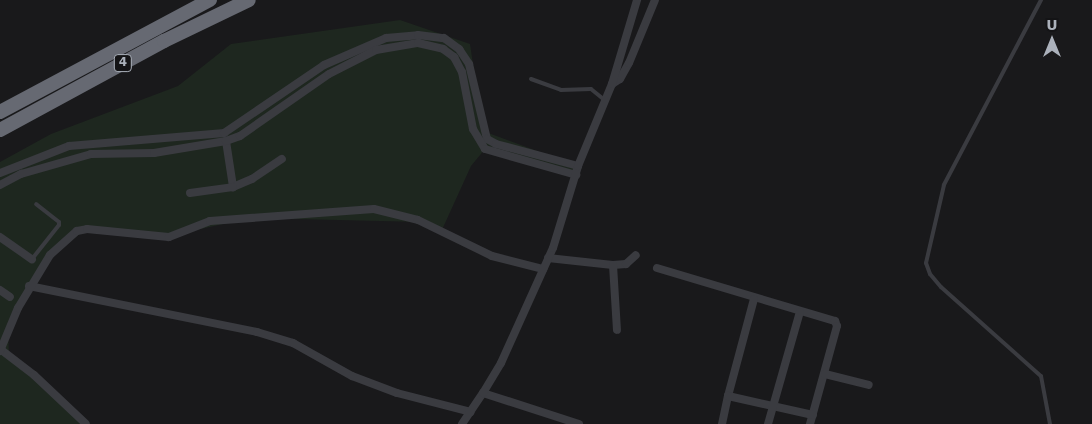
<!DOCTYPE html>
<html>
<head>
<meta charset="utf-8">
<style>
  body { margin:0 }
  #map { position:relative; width:1092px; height:424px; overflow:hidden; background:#19191b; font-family:"DejaVu Sans",sans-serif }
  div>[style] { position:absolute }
  .green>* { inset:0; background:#1e271f }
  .lane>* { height:4px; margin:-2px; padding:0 2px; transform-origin:2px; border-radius:2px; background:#3a3b40 }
  .street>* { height:8px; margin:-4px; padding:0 4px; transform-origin:4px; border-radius:4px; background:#3a3b40 }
  .highway>* { height:14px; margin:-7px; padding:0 7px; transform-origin:7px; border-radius:7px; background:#666972 }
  span { translate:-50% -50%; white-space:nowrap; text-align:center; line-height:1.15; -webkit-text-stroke:4px #141416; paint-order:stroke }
  .shield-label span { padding:1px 4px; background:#141416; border:1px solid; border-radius:4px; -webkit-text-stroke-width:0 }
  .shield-label { font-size:12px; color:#abb1bb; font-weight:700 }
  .north { position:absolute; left:1027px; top:15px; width:50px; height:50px; -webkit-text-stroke:4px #141416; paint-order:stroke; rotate:0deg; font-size:14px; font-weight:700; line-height:20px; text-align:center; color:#abb1bb }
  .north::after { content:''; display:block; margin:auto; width:18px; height:22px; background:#abb1bb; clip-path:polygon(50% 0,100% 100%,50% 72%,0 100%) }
</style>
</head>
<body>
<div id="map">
  <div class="green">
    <div style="clip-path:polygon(400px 20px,470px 44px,483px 131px,578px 166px,576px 175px,485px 149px,471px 166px,441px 232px,422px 222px,250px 218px,169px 236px,87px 228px,44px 263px,8px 332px,9px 354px,37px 373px,89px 424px,0 424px,0 162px,51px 134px,178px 86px,231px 44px)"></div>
  </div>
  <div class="lane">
    <div style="left:1041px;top:0;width:209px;rotate:117.7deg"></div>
    <div style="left:944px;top:185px;width:80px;rotate:103deg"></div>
    <div style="left:926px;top:263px;width:12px;rotate:70deg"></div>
    <div style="left:930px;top:274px;width:17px;rotate:50deg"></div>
    <div style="left:941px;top:287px;width:134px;rotate:41.7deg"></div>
    <div style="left:1041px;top:376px;width:49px;rotate:79.4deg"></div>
    <div style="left:531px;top:79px;width:32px;rotate:20deg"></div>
    <div style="left:561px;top:90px;width:30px;rotate:-2deg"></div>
    <div style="left:591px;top:89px;width:19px;rotate:39deg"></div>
    <div style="left:32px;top:259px;width:43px;rotate:-51.5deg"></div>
    <div style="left:59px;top:225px;width:3px;rotate:-90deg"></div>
    <div style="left:59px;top:222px;width:29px;rotate:-142deg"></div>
  </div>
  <div class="street">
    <div style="left:612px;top:84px;width:9px;rotate:-32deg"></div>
    <div style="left:620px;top:79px;width:18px;rotate:-61deg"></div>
    <div style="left:629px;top:63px;width:68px;rotate:-67.6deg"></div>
    <div style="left:226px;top:141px;width:47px;rotate:81.3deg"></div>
    <div style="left:233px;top:187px;width:21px;rotate:-23deg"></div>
    <div style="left:252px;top:179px;width:36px;rotate:-34deg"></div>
    <div style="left:0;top:173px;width:74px;rotate:-21.4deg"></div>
    <div style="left:69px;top:146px;width:156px;rotate:-4.8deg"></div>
    <div style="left:224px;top:133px;width:121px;rotate:-34.2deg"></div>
    <div style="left:324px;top:65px;width:68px;rotate:-23.5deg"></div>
    <div style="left:386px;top:38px;width:32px;rotate:-5deg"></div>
    <div style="left:418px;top:35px;width:26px;rotate:7deg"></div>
    <div style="left:444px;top:38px;width:19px;rotate:36deg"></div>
    <div style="left:459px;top:49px;width:18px;rotate:56deg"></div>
    <div style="left:469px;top:64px;width:77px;rotate:76.5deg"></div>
    <div style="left:487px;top:139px;width:10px;rotate:29deg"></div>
    <div style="left:496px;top:144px;width:85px;rotate:15deg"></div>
    <div style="left:0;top:185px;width:24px;rotate:-28deg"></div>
    <div style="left:21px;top:174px;width:73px;rotate:-15.9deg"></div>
    <div style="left:91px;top:154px;width:63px;rotate:-0.9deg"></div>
    <div style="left:154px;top:153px;width:73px;rotate:-9.5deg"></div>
    <div style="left:226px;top:141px;width:15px;rotate:-20deg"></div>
    <div style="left:240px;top:136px;width:108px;rotate:-34.9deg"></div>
    <div style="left:329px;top:74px;width:53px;rotate:-27.1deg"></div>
    <div style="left:376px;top:50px;width:43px;rotate:-9.5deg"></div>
    <div style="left:418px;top:43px;width:26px;rotate:13deg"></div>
    <div style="left:443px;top:49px;width:14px;rotate:36deg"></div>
    <div style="left:454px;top:57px;width:17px;rotate:62deg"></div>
    <div style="left:462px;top:72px;width:58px;rotate:79.1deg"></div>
    <div style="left:473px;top:129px;width:23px;rotate:59deg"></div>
    <div style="left:485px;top:149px;width:95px;rotate:15.9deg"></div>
    <div style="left:190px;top:193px;width:43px;rotate:-7.9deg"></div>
    <div style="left:0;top:237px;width:39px;rotate:35deg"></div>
    <div style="left:548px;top:258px;width:65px;rotate:6.1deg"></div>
    <div style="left:613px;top:265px;width:13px;rotate:-4deg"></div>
    <div style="left:626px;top:264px;width:13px;rotate:-42deg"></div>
    <div style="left:613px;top:265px;width:65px;rotate:86.5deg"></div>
    <div style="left:657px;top:268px;width:186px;rotate:16.6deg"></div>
    <div style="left:835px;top:321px;width:5px;rotate:68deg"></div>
    <div style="left:837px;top:326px;width:102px;rotate:105.4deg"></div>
    <div style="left:29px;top:286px;width:233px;rotate:11.4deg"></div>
    <div style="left:257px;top:332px;width:38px;rotate:17deg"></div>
    <div style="left:293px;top:343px;width:68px;rotate:29.2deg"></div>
    <div style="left:352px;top:376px;width:48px;rotate:20.7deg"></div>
    <div style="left:397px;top:393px;width:76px;rotate:14.4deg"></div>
    <div style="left:0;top:290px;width:12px;rotate:35deg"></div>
    <div style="left:0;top:349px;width:43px;rotate:37.4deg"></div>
    <div style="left:34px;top:375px;width:71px;rotate:43.3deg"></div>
    <div style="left:0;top:351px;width:47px;rotate:-67.3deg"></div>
    <div style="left:18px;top:308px;width:62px;rotate:-58.9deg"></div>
    <div style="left:50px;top:255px;width:36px;rotate:-42deg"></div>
    <div style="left:77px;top:231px;width:10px;rotate:-11deg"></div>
    <div style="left:87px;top:229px;width:82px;rotate:5.6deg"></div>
    <div style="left:169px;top:237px;width:44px;rotate:-21.3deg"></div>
    <div style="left:210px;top:221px;width:164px;rotate:-4.2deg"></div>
    <div style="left:374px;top:209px;width:45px;rotate:14deg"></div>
    <div style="left:418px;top:220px;width:82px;rotate:25.9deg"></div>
    <div style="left:492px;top:256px;width:53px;rotate:14.3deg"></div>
    <div style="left:825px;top:374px;width:45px;rotate:14deg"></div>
    <div style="left:728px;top:396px;width:100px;rotate:-75deg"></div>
    <div style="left:462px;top:424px;width:37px;rotate:-56deg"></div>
    <div style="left:579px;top:424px;width:101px;rotate:-162.1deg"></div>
    <div style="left:483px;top:393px;width:35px;rotate:-59deg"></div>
    <div style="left:501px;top:363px;width:126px;rotate:-65.7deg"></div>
    <div style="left:553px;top:248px;width:86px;rotate:-73deg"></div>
    <div style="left:578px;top:166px;width:89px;rotate:-67.5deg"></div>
    <div style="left:612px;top:84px;width:88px;rotate:-73.4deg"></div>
    <div style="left:722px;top:424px;width:29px;rotate:-78deg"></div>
    <div style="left:728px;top:396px;width:87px;rotate:12.6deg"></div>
    <div style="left:768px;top:424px;width:116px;rotate:-74.1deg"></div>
  </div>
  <div class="highway">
    <div style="left:0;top:112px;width:238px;rotate:-28.1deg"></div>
    <div style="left:0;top:130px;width:187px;rotate:-28.5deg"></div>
    <div style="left:164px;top:41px;width:94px;rotate:-25.8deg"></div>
  </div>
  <div class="shield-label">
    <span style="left:123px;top:63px">4</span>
  </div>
  <div class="north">U</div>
</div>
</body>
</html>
